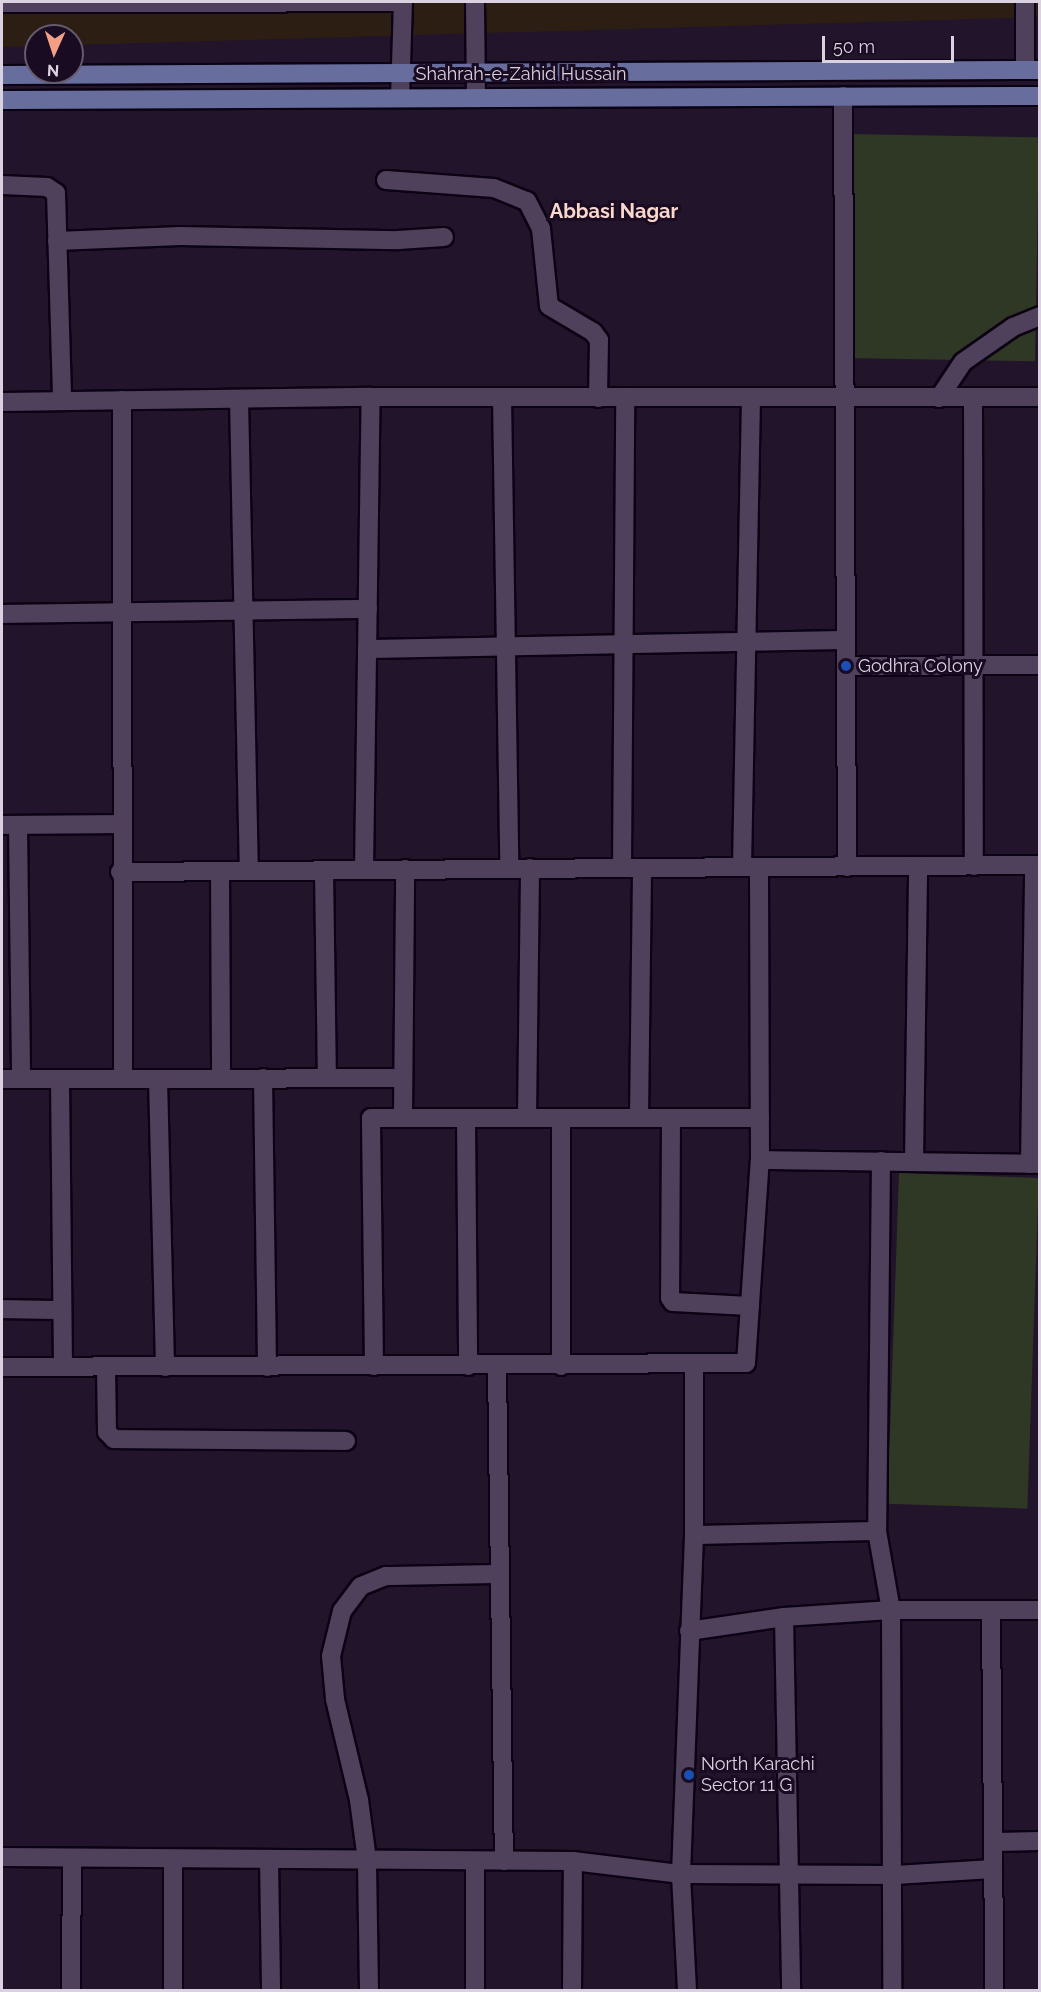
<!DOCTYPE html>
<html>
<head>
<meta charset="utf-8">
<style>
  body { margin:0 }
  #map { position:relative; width:1041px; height:1992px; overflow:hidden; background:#22142b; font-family:Raleway,sans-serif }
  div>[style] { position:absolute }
  .industrial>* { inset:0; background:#2d1e14 }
  .green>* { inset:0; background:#2e3824; transform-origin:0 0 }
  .roads { filter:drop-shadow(2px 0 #0b0213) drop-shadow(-2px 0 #0b0213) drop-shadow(0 2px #0b0213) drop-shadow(0 -2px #0b0213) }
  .minor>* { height:18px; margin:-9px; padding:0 9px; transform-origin:9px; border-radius:9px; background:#4f405b }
  .major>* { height:18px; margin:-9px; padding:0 9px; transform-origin:9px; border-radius:9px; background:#676e9e }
  .dots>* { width:16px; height:16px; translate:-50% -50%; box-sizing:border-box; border:3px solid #190b21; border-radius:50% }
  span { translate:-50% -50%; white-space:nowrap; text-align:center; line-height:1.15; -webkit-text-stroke:6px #190b21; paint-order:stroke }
  .street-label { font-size:18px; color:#dad1e1 }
  .poi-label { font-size:18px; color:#dad1e1 }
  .left { translate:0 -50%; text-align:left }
  .neighbourhood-label { font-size:20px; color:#f9d7cd; font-weight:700 }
  .frame { position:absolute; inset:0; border:3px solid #dad1e1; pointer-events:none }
  .north { position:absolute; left:24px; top:24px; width:60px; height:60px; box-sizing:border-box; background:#190b21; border:2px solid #665a6e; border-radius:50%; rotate:183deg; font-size:16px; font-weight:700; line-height:24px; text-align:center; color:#dad1e1 }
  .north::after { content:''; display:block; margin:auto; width:21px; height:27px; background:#f39f85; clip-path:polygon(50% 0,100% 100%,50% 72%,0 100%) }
  .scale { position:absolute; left:822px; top:36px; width:132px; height:27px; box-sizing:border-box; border:3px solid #dad1e1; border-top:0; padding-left:8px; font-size:18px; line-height:21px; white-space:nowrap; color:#dad1e1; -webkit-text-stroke:4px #190b21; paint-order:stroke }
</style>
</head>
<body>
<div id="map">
  <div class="industrial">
    <div style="clip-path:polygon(2px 2px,1039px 2px,1040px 17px,72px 45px,72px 36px,36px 36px,36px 46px,2px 47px)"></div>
  </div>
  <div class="green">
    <div style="left:849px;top:134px;width:190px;height:224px;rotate:1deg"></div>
    <div style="left:899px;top:1173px;width:140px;height:331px;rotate:2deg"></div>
  </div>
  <div class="roads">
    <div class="minor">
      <div style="left:475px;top:2px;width:95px;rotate:89.4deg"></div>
      <div style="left:2px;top:3px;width:401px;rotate:-0.1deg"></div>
      <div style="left:1025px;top:70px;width:68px;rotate:-90deg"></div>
      <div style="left:843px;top:96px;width:771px;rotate:89.7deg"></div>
      <div style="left:400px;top:97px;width:95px;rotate:-88.2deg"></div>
      <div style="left:386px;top:180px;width:108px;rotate:4.2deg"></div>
      <div style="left:494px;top:188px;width:35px;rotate:22deg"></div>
      <div style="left:527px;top:201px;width:31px;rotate:63deg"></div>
      <div style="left:541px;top:229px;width:77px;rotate:84.1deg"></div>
      <div style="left:549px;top:306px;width:51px;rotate:30.6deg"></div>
      <div style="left:593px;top:332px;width:10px;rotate:53deg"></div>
      <div style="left:599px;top:340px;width:58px;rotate:91deg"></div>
      <div style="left:2px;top:185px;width:45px;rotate:2.5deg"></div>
      <div style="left:47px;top:187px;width:11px;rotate:34deg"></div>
      <div style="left:56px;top:193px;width:208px;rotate:88.3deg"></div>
      <div style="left:57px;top:241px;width:123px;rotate:-2.3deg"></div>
      <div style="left:180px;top:236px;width:218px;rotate:1.1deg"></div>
      <div style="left:398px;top:240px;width:46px;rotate:-3.7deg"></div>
      <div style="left:502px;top:398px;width:471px;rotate:89.1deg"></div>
      <div style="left:939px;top:398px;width:43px;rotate:-56.3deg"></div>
      <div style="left:963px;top:362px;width:61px;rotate:-35deg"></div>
      <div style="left:1013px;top:327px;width:29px;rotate:-22deg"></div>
      <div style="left:973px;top:398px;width:468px;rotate:89.9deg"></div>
      <div style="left:239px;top:399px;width:472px;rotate:88.8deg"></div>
      <div style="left:122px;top:400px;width:679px;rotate:89.92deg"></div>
      <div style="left:2px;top:402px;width:369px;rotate:-0.8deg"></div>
      <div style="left:371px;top:397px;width:669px"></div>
      <div style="left:2px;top:614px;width:366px;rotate:-0.8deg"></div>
      <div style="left:367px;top:649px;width:479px;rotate:-1.1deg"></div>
      <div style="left:846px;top:666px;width:194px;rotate:-0.3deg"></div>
      <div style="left:2px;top:825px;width:118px;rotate:-0.5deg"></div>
      <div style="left:18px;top:825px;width:254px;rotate:89.3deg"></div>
      <div style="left:742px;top:867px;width:469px;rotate:-88.9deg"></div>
      <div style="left:622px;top:868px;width:470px;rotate:-89.6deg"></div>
      <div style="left:324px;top:870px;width:208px;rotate:89.2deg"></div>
      <div style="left:364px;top:870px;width:473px;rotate:-89.2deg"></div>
      <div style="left:220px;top:871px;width:208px;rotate:89.7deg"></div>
      <div style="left:120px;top:872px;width:920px;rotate:-0.44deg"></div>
      <div style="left:263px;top:1078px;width:289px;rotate:89.2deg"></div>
      <div style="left:2px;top:1079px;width:401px;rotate:-0.1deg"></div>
      <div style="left:60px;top:1079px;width:288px;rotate:89.4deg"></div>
      <div style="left:158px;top:1079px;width:288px;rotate:88.6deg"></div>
      <div style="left:403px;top:1118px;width:249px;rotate:-89.5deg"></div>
      <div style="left:466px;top:1118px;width:248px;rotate:89.5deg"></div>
      <div style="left:527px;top:1118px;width:250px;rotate:-89.3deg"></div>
      <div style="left:561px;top:1118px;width:248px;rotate:90deg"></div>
      <div style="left:639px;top:1118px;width:250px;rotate:-89.3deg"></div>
      <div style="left:671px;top:1118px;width:180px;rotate:90.3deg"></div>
      <div style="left:670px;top:1298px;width:5px;rotate:53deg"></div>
      <div style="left:673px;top:1302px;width:77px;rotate:3deg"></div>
      <div style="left:760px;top:1160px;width:280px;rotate:0.8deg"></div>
      <div style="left:881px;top:1161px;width:370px;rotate:90.6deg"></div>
      <div style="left:877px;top:1531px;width:80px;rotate:80deg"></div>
      <div style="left:891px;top:1610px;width:380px;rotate:89.8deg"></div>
      <div style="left:914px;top:1162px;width:296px;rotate:-89.2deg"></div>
      <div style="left:1030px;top:1164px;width:299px;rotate:-89.2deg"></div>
      <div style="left:2px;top:1309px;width:60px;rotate:1deg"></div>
      <div style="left:374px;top:1366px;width:248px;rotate:-90.7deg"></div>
      <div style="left:371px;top:1118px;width:389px"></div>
      <div style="left:497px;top:1366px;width:495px;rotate:89.2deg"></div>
      <div style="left:2px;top:1367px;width:744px;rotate:-0.31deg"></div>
      <div style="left:746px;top:1363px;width:203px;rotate:-86.1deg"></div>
      <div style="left:760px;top:1160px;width:293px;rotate:-90.2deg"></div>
      <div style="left:106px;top:1367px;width:65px;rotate:89.1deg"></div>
      <div style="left:107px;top:1432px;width:10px;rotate:45deg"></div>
      <div style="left:114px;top:1439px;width:232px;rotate:0.5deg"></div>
      <div style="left:694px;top:1535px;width:183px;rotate:-1.3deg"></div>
      <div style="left:991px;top:1610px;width:380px;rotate:89.5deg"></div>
      <div style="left:784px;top:1617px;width:373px;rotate:88.9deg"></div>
      <div style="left:689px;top:1631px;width:96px;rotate:-8.4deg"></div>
      <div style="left:784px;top:1617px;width:107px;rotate:-3.7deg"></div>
      <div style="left:891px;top:1610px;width:149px"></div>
      <div style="left:995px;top:1842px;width:45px;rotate:-1.3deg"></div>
      <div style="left:2px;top:1857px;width:571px;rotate:0.4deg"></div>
      <div style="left:573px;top:1861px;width:109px;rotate:6.9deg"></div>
      <div style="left:681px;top:1874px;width:214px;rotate:0.3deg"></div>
      <div style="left:895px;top:1875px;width:98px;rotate:-3.5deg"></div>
      <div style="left:173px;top:1859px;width:131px;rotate:90deg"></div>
      <div style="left:269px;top:1859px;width:131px;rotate:89.1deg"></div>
      <div style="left:71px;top:1990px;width:132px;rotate:-89.6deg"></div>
      <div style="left:369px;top:1990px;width:130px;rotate:-90.9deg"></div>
      <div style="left:367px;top:1860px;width:61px;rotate:-97.6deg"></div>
      <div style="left:359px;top:1800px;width:104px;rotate:-103.4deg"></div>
      <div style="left:335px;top:1699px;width:43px;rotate:-95.3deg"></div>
      <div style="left:331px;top:1656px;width:46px;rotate:-76.3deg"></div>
      <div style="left:342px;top:1611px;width:31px;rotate:-53deg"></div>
      <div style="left:361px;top:1586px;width:27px;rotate:-22deg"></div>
      <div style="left:386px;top:1576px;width:114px;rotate:-1deg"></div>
      <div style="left:475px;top:1990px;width:129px;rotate:-90deg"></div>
      <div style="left:572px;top:1990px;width:129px;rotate:-89.6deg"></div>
      <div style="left:687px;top:1990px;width:116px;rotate:-93deg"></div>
      <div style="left:681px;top:1874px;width:339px;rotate:-87.8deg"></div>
      <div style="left:694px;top:1535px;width:171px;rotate:-90deg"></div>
    </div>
    <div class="major">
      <div style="left:2px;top:75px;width:1038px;rotate:-0.28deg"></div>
      <div style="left:2px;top:100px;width:1038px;rotate:-0.22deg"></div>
    </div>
  </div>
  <div class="dots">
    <div style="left:846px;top:666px;background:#1a4fb4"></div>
    <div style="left:689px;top:1775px;background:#1a4fb4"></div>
  </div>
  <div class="street-label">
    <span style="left:521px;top:74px">Shahrah-e-Zahid Hussain</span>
  </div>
  <div class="poi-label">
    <span class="left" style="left:858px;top:666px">Godhra Colony</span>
    <span class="left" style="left:701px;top:1775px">North Karachi<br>Sector 11 G</span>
  </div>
  <div class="neighbourhood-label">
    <span style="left:614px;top:211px">Abbasi Nagar</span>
  </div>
  <div class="frame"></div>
  <div class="north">N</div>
  <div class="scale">50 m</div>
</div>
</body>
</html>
